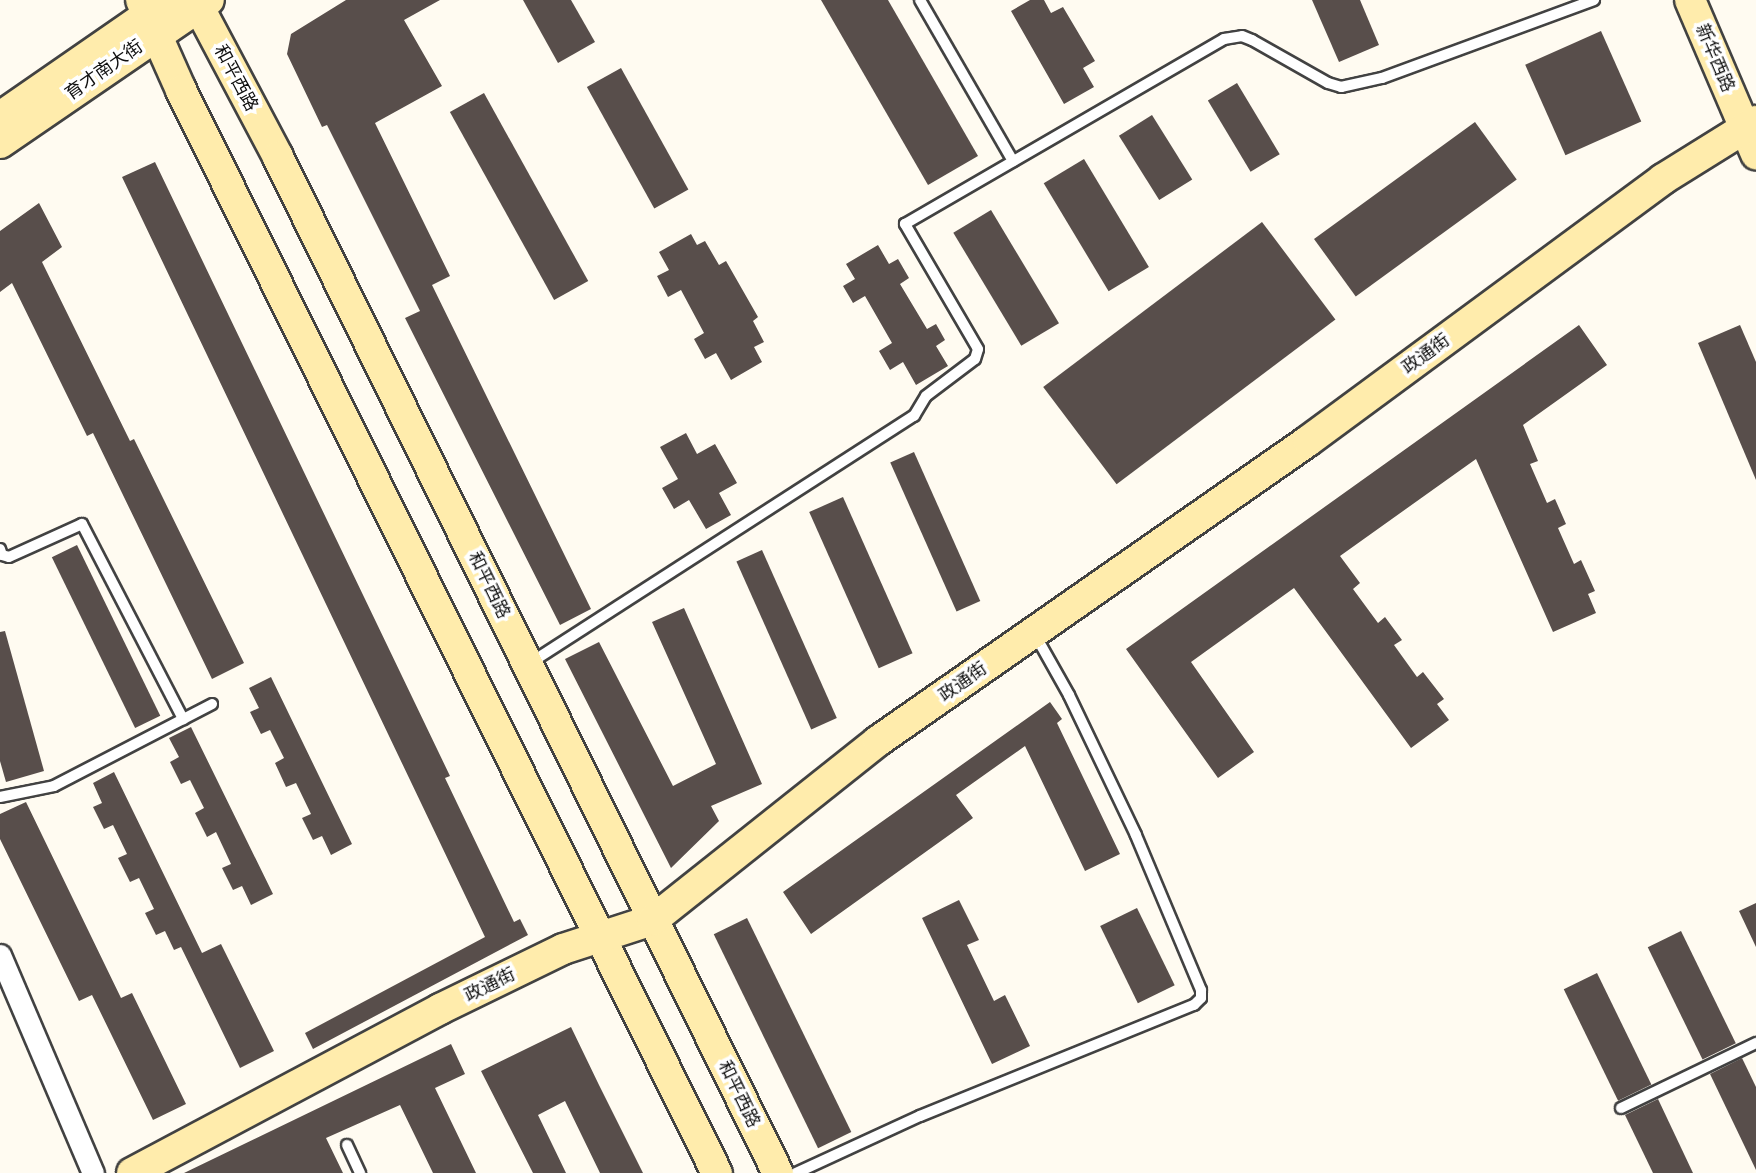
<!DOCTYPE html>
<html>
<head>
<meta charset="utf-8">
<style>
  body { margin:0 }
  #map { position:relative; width:1756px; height:1173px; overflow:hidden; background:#fffbf1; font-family:Bitter,"Noto Sans SC",serif }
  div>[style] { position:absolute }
  .building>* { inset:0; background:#584e4b; transform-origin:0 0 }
  .roads { filter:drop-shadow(2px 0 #424242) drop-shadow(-2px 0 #424242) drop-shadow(0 2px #424242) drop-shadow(0 -2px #424242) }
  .lane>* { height:10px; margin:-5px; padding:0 5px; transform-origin:5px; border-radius:5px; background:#fff }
  .street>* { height:21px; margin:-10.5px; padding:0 10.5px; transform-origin:10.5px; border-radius:10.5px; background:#fff }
  .secondary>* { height:30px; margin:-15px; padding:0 15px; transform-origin:15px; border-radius:15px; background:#ffecac }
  span { translate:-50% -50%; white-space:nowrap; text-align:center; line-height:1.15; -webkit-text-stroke:7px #fff; paint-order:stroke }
  .street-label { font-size:18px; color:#0f0f0f }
</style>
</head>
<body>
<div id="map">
  <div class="building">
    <div style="clip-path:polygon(346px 0,440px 0,404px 20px,442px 86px,375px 123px,450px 276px,432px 285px,591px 609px,560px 625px,405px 318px,420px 311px,327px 125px,322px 127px,287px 54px,291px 34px)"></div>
    <div style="clip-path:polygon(523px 0,571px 0,595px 42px,558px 63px)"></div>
    <div style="clip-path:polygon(821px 0,888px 0,978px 156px,928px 185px)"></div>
    <div style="clip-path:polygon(1030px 0,1044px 0,1051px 13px,1063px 7px,1095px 61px,1083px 68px,1094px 87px,1064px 104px,1011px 11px)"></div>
    <div style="clip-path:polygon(1312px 0,1360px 0,1379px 45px,1339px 62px)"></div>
    <div style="left:1601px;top:31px;width:99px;height:83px;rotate:66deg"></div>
    <div style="left:621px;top:68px;width:139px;height:39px;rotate:61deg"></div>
    <div style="left:1237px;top:83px;width:83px;height:34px;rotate:59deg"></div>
    <div style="left:484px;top:93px;width:215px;height:39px;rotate:61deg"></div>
    <div style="left:1152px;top:115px;width:76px;height:39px;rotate:58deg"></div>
    <div style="left:1475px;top:122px;width:71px;height:199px;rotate:54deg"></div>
    <div style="left:1084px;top:159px;width:126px;height:47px;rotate:59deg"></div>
    <div style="clip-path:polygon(155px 162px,450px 776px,445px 778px,514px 922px,520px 919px,528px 935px,313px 1049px,305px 1033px,485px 937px,122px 177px)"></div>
    <div style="clip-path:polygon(39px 203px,62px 247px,42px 262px,130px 441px,134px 439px,244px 663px,212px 679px,93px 433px,87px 436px,12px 283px,0 292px,0 231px)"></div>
    <div style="left:991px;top:210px;width:132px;height:44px;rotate:59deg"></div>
    <div style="left:1262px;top:222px;width:122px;height:274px;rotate:53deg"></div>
    <div style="clip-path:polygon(691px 234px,697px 245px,705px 241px,719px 265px,726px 261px,758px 317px,753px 321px,764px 342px,754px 347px,762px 362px,731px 380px,716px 353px,705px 359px,694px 339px,704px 333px,681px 290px,668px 297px,657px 276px,669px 270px,659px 252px)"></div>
    <div style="clip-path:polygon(878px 245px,889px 264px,898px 259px,909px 278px,900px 284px,927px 329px,936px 324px,945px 340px,936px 346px,948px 366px,916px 385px,903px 362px,890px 370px,879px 351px,892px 343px,865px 296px,853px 303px,843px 286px,855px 279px,846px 264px)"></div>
    <div style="clip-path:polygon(1579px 325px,1607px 365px,1523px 425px,1538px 461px,1530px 464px,1547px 503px,1555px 499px,1566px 524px,1558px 528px,1574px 564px,1581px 560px,1595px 591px,1588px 594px,1596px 613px,1553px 632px,1476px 459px,1340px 556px,1360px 583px,1353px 589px,1378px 623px,1385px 617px,1402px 640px,1394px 645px,1417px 677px,1423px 672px,1444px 699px,1437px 704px,1449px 720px,1411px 748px,1294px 588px,1191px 662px,1254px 752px,1218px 778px,1126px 649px)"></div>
    <div style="clip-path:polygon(1740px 325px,1756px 362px,1756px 480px,1698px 343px)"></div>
    <div style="clip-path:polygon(686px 433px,697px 454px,715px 444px,737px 483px,719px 493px,731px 515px,706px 529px,689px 500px,674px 509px,662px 488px,678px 479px,660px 447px)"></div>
    <div style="left:914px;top:452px;width:163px;height:26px;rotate:66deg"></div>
    <div style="left:843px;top:497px;width:171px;height:37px;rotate:66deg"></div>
    <div style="left:77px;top:545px;width:190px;height:28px;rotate:64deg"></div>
    <div style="left:762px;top:550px;width:184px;height:28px;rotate:66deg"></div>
    <div style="clip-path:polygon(684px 608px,762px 784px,711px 806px,719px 821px,671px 868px,565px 659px,599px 642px,673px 786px,716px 764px,652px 622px)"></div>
    <div style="clip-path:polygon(5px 631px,44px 771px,6px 782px,0 761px,0 632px)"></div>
    <div style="clip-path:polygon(271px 677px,352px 844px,331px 855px,322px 836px,313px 840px,302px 818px,311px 814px,296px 783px,286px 787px,275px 763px,284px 758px,270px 730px,261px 734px,250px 712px,259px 708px,249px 688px)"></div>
    <div style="clip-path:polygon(1050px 702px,1062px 719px,1057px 723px,1120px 854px,1085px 871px,1025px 746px,956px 795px,973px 818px,811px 934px,783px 892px)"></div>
    <div style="clip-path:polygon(191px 727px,273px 894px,251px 905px,242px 886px,233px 890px,222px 868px,231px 864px,216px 832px,207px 837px,195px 813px,204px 808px,190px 780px,181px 784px,170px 762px,179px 757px,169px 738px)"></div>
    <div style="clip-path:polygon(114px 772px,202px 953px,221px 944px,274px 1051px,240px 1068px,181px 947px,174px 950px,165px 931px,156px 935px,145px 913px,154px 909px,139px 878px,130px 882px,118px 858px,127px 854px,113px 825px,104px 829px,93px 807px,102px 803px,93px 783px)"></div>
    <div style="clip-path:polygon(26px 802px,121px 998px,132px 993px,186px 1104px,153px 1120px,92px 995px,79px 1001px,0 839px,0 814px)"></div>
    <div style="clip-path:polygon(959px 900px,979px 940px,967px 945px,994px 1001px,1005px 995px,1030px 1046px,992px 1064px,922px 918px)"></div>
    <div style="clip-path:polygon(1756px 903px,1756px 947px,1739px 911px)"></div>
    <div style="left:1137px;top:908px;width:86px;height:41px;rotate:64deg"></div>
    <div style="left:747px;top:918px;width:238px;height:37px;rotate:64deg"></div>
    <div style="left:1681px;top:931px;width:125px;height:37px;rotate:64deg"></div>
    <div style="left:1597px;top:973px;width:124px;height:37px;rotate:64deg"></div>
    <div style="clip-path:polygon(571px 1027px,599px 1085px,643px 1173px,600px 1173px,565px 1101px,538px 1115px,566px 1173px,533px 1173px,481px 1071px)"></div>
    <div style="clip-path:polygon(451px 1044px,465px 1074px,435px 1088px,476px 1173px,433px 1173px,400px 1105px,326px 1138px,343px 1173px,184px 1173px)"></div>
    <div style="clip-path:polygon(1742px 1058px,1756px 1087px,1756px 1170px,1710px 1074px)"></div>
    <div style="clip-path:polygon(1658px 1099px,1693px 1173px,1653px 1173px,1625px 1115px)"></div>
  </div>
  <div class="roads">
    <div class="lane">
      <div style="left:920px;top:0;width:186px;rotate:60deg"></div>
      <div style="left:0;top:549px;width:6px;rotate:72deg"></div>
      <div style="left:2px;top:555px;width:7px;rotate:16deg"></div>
      <div style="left:9px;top:557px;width:80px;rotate:-24.3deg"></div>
      <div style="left:82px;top:524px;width:220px;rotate:62.6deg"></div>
      <div style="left:530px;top:663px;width:457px;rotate:-32.8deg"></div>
      <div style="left:914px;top:416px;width:23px;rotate:-59deg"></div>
      <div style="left:926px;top:396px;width:61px;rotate:-37.1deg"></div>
      <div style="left:975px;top:359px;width:10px;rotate:-73deg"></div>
      <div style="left:978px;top:349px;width:145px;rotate:-120.3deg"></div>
      <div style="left:905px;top:224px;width:369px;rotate:-30.1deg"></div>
      <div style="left:1224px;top:39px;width:18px;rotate:-9deg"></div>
      <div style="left:1242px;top:36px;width:11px;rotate:22deg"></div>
      <div style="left:1252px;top:40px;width:87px;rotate:29.5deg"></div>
      <div style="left:1328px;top:83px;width:14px;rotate:17deg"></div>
      <div style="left:1341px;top:87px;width:42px;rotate:-12.4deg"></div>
      <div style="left:1382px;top:78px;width:226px;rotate:-20.2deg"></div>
      <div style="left:0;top:797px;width:55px;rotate:-11.5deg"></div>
      <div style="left:54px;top:786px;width:178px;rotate:-27.4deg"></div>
      <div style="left:1621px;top:1108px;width:150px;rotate:-25.7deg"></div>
      <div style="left:347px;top:1145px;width:31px;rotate:65deg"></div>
      <div style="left:796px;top:1173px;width:136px;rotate:-24.7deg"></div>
      <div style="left:920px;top:1116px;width:296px;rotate:-22.1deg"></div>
      <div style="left:1194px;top:1005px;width:10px;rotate:-45deg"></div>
      <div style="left:1201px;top:998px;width:8px;rotate:-90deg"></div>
      <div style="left:1201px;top:990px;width:168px;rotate:-112.8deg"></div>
      <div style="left:1136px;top:835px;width:155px;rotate:-115.6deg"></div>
      <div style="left:1069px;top:695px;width:71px;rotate:-119.4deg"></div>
    </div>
    <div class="street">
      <div style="left:0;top:955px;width:237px;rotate:66.9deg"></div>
    </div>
    <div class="secondary">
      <div style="left:141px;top:0;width:98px;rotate:66deg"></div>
      <div style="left:181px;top:90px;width:1208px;rotate:63.67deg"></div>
      <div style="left:195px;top:0;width:178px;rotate:62.1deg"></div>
      <div style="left:278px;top:157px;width:1132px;rotate:63.8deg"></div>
      <div style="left:1690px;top:0;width:168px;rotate:66.8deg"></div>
      <div style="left:0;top:117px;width:206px;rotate:-34.7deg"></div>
      <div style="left:0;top:143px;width:253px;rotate:-34.4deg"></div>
      <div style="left:132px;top:1173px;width:349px;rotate:-28deg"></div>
      <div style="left:440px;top:1009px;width:137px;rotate:-26deg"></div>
      <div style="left:563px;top:949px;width:95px;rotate:-17.9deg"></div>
      <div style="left:653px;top:920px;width:288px;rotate:-38.5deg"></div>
      <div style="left:878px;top:741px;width:524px;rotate:-34.9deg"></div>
      <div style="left:1308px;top:441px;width:441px;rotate:-36.4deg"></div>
      <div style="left:1663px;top:179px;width:110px;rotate:-31.9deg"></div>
    </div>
  </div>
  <div class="street-label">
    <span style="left:1715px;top:58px;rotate:67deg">新华西路</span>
    <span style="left:104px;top:70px;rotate:-35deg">育才南大街</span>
    <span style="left:236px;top:78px;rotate:62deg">和平西路</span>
    <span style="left:1426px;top:354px;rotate:-36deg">政通街</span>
    <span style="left:489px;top:585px;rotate:64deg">和平西路</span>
    <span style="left:963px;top:682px;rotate:-35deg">政通街</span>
    <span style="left:490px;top:985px;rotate:-26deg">政通街</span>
    <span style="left:739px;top:1094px;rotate:64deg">和平西路</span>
  </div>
</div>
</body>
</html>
